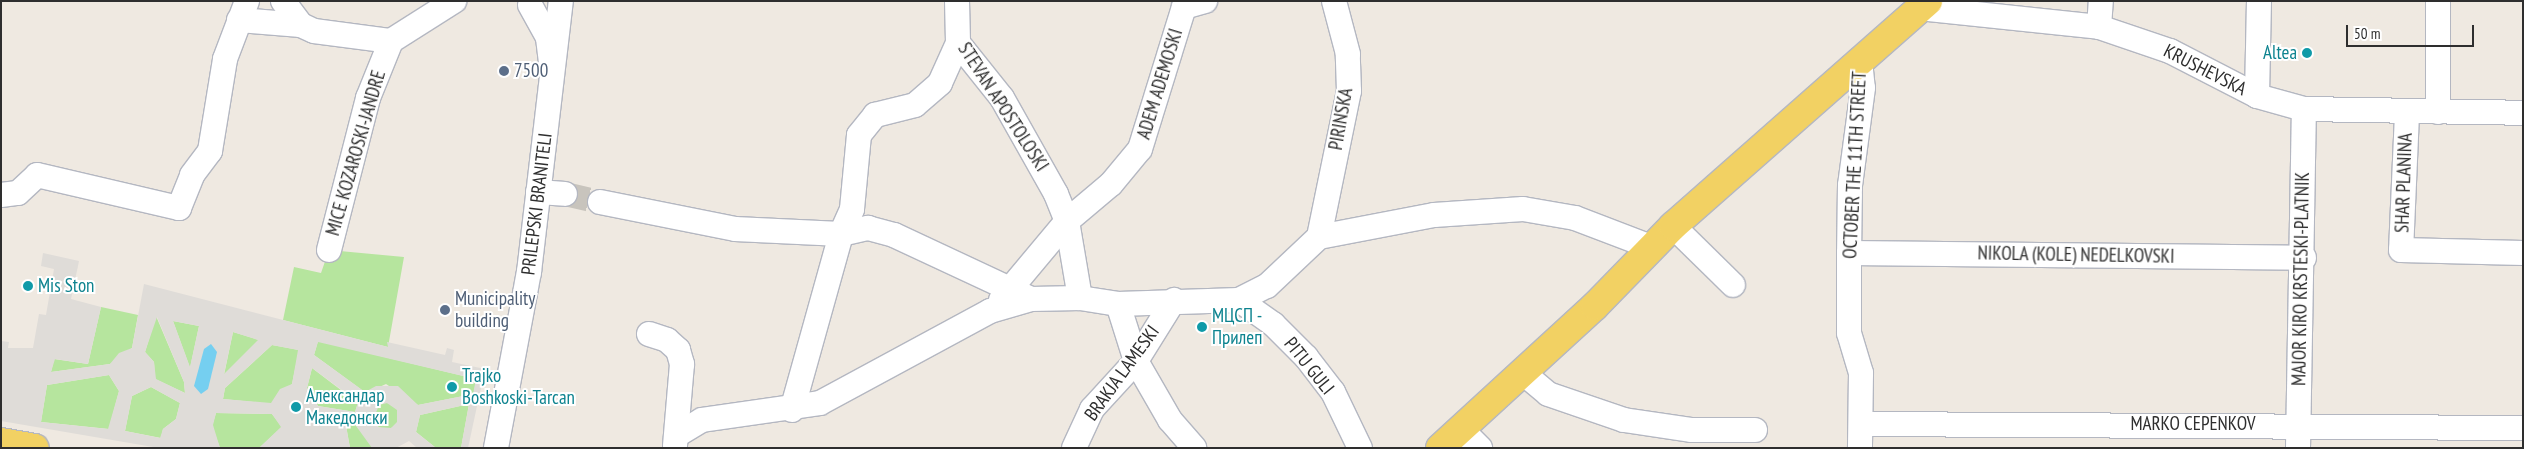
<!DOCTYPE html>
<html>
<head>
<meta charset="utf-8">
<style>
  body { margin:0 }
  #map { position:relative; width:2524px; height:449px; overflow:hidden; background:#efe9e1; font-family:"PT Sans Narrow",sans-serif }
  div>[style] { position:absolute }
  .green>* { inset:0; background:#b6e59e }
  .round { border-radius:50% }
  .plaza>* { inset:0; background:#dfdcd8 }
  .water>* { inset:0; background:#75cff0 }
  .minor-tunnel>* { height:24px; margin-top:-12px; transform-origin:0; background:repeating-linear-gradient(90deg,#c8c4bd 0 24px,transparent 0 36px) }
  .roads { filter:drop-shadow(1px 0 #b4b7c1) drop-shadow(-1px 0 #b4b7c1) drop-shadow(0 1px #b4b7c1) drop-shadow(0 -1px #b4b7c1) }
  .minor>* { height:24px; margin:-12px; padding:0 12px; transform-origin:12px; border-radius:12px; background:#fff }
  .major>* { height:28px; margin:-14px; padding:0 14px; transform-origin:14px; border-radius:14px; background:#f2d163 }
  .dots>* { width:14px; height:14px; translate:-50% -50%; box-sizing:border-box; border:2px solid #fff; border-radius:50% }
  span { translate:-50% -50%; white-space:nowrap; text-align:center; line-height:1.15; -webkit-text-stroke:4px #fff; paint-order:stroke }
  .culture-label { font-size:19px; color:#0d838f }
  .right { translate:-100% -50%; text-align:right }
  .left { translate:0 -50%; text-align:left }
  .street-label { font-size:19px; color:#2e2e2e }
  .service-label { font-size:19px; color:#4e5e75 }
  .frame { position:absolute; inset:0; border:2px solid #2e2e2e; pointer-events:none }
  .scale { position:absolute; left:2346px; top:25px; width:128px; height:22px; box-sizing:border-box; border:2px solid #2e2e2e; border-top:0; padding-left:6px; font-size:15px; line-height:18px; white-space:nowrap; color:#2e2e2e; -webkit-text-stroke:4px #fff; paint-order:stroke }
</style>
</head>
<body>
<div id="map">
  <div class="green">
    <div style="clip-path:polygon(329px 250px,404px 257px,388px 347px,283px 320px,294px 267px,321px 273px)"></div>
    <div style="clip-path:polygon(101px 307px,138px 315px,132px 348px,110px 364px,51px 372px,54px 359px,88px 364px)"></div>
    <div style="clip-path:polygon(156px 316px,184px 382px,185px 393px,155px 379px,154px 362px,145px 352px)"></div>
    <div style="clip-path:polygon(173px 321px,199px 326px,190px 368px)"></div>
    <div style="clip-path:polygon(233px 332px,259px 340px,224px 375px)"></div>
    <div style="clip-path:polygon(318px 341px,476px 379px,474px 394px,418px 405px,386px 384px,366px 393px,314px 355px)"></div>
    <div style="clip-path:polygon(272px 345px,299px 350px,292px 384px,272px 404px,223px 399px,225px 388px)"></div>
    <div style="clip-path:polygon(312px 368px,358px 403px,355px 412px,318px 406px,307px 388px)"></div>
    <div style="clip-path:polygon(109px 375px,119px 391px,109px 429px,41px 422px,47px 385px)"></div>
    <div style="clip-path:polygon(151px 387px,180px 403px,176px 419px,163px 429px,161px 438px,125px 431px,132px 396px)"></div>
    <div class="round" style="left:373px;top:403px;width:26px;height:26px"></div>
    <div style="clip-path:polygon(469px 404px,461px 448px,436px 448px,416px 432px,420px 415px)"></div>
    <div style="clip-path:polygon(216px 413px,272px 414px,282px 427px,259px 448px,220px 448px,212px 426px)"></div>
    <div style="clip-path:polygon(351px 419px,372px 445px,372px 448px,350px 448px,345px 420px)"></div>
  </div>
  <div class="plaza">
    <div style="clip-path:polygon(evenodd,43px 253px,79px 261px,71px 299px,101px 307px,88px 364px,55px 359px,51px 372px,110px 364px,119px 353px,132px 348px,144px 284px,388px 347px,387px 342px,445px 355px,447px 348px,454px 350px,452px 362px,485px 369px,468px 448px,461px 448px,469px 404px,420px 415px,416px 432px,436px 448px,417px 448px,409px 441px,396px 448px,372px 448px,351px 419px,345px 420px,350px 448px,259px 448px,281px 427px,272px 414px,216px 413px,213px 425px,220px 448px,159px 448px,1px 421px,1px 341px,9px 342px,8px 348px,33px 348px,39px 314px,46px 315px,54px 269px,41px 266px,43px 253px,157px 317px,184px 382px,185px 393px,156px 379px,154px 362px,145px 352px,157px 317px,43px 253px,173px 321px,199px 326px,190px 367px,173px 321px,43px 253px,233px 332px,258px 340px,224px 374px,233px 332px,43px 253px,318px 342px,476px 379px,473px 394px,418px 405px,398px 386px,376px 386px,365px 392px,314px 355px,318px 342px,43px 253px,272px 345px,298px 350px,292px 384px,280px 389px,271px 403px,223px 399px,225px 388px,272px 345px,43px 253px,312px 368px,358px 402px,355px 412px,318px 406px,307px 388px,312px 368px,43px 253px,109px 375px,119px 391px,108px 429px,41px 422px,47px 385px,109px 375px,43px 253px,151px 387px,180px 403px,176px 419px,163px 429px,160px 438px,125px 431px,132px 396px,151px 387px,43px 253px,379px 405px,387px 403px,397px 410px,397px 422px,391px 428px,378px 427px,373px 420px,379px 405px)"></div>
  </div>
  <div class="water">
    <div style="clip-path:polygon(211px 344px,217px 352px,208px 389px,201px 394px,194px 386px,204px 349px)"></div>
  </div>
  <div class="minor-tunnel">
    <div style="left:565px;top:194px;width:36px;rotate:13deg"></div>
  </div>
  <div class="roads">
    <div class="minor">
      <div style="left:283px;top:1px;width:30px;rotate:53deg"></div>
      <div style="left:301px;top:25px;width:14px;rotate:25deg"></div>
      <div style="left:314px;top:31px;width:78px;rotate:7.4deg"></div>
      <div style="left:957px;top:1px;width:42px;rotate:88.6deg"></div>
      <div style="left:958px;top:43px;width:70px;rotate:51.3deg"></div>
      <div style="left:1002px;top:98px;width:110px;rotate:60.6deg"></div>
      <div style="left:1056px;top:194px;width:29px;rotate:68deg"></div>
      <div style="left:1067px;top:221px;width:78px;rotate:80.4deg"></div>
      <div style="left:2438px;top:1px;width:111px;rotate:90deg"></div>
      <div style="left:530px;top:5px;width:38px;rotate:61deg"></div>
      <div style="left:548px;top:38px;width:23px;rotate:83deg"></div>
      <div style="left:1184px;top:7px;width:22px;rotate:-16deg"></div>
      <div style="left:1919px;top:8px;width:181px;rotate:6deg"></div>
      <div style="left:2099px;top:27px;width:75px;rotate:18.7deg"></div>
      <div style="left:2170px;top:51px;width:98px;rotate:27.3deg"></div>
      <div style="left:2257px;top:96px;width:49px;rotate:15.5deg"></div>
      <div style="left:2304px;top:109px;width:219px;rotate:1deg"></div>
      <div style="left:239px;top:20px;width:62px;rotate:4.6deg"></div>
      <div style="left:2099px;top:27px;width:26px;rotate:-86deg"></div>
      <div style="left:1860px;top:61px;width:27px;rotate:84deg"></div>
      <div style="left:1863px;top:88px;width:98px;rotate:97.6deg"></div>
      <div style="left:1850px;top:185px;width:68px;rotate:90.8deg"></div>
      <div style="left:1849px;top:253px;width:80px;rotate:90deg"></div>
      <div style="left:1849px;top:333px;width:42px;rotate:73.3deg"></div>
      <div style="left:1861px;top:373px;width:75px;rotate:90.8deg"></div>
      <div style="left:2257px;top:96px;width:95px;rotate:-88.8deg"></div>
      <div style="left:2407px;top:114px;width:136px;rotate:92.5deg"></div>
      <div style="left:2401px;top:250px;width:122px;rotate:1.4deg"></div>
      <div style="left:538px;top:192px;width:27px;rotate:4deg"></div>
      <div style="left:1px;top:195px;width:17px;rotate:-7deg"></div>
      <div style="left:18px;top:193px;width:26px;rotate:-43deg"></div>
      <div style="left:37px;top:175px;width:146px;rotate:13.1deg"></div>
      <div style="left:179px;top:208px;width:35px;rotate:-68deg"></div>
      <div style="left:192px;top:175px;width:30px;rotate:-53deg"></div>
      <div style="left:210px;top:151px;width:93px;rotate:-80.7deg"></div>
      <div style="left:225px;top:59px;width:62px;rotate:-69.2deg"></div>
      <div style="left:600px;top:202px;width:138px;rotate:11.3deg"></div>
      <div style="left:735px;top:229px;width:106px;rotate:2.7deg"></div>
      <div style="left:841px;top:234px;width:28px;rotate:-13deg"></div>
      <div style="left:868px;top:228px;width:27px;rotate:15deg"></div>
      <div style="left:894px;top:235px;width:151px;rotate:25deg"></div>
      <div style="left:1673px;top:226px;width:84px;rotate:44.5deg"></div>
      <div style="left:1319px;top:237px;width:149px;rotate:-78.4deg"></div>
      <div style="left:1349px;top:91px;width:37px;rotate:-92deg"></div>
      <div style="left:1348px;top:54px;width:55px;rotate:-104.8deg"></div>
      <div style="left:329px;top:250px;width:157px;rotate:-75.6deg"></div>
      <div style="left:368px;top:98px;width:61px;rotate:-68deg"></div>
      <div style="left:391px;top:41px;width:75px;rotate:-32.4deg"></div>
      <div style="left:1849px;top:253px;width:455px;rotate:0.6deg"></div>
      <div style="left:1001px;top:300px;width:103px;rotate:-50.1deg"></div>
      <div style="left:1067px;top:221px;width:57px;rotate:-40.1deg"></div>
      <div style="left:1111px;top:184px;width:45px;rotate:-50.4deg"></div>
      <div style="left:1140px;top:149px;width:149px;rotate:-72.8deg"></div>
      <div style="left:1239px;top:300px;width:42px;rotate:35.2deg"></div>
      <div style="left:1273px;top:324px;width:47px;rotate:45deg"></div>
      <div style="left:1306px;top:357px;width:44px;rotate:52.4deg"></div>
      <div style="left:1333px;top:392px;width:62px;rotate:64.3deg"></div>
      <div style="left:1118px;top:304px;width:60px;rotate:72.5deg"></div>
      <div style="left:1136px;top:361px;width:68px;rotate:60deg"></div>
      <div style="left:1170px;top:420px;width:37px;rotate:49deg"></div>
      <div style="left:649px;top:334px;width:19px;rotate:18deg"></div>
      <div style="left:667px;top:340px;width:15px;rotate:42deg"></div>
      <div style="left:678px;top:350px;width:15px;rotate:74deg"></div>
      <div style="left:682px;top:364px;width:82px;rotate:94.9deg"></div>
      <div style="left:1522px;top:372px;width:34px;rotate:40deg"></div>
      <div style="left:1548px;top:394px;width:80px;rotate:18.9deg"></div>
      <div style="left:1624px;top:420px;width:69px;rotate:8.4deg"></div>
      <div style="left:1692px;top:430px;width:63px"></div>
      <div style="left:792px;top:410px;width:183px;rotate:-74.4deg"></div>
      <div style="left:841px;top:234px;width:27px;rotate:-66deg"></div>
      <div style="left:852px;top:209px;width:74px;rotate:-84.6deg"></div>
      <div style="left:859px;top:135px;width:26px;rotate:-51deg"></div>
      <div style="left:875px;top:115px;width:41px;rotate:-14deg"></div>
      <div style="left:915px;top:105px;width:33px;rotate:-41deg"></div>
      <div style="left:940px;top:83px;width:44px;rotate:-65.8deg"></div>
      <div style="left:1864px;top:424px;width:659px;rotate:0.35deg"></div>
      <div style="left:1461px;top:429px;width:27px;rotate:45deg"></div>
      <div style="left:677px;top:435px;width:29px;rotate:-31deg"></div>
      <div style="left:702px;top:420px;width:119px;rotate:-8.2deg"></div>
      <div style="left:820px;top:403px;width:193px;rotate:-28.4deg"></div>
      <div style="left:990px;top:311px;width:43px;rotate:-16.3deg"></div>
      <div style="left:1031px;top:299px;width:49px;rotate:-1.2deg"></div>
      <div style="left:1080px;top:298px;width:38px;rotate:9deg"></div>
      <div style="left:1118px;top:304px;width:121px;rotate:-1.9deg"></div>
      <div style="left:1239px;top:300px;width:31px;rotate:-27deg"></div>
      <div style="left:1267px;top:286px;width:71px;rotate:-43.3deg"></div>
      <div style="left:1319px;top:237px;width:117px;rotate:-10.8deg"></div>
      <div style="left:1434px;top:215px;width:89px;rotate:-3.9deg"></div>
      <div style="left:1523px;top:209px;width:53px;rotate:9.8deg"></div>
      <div style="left:1575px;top:218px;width:81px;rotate:20.9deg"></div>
      <div style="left:496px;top:448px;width:179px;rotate:-79.4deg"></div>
      <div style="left:529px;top:272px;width:273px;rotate:-83.3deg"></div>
      <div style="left:1074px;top:448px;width:43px;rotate:-65.2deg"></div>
      <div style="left:1092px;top:409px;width:65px;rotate:-47.5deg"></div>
      <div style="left:1136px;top:361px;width:72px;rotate:-58.1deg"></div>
      <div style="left:2298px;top:448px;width:339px;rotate:-89deg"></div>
    </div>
    <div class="major">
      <div style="left:1px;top:442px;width:34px;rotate:10deg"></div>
      <div style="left:1440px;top:448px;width:210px;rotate:-42.5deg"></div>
      <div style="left:1595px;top:306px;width:112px;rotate:-45.7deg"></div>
      <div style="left:1673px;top:226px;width:340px;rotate:-41.4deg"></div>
    </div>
  </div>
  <div class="dots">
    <div style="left:2307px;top:53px;background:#0f9aa8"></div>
    <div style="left:504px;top:71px;background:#5c6f8a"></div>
    <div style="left:28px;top:286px;background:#0f9aa8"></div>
    <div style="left:445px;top:310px;background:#5c6f8a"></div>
    <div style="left:1202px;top:327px;background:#0f9aa8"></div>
    <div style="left:452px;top:387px;background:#0f9aa8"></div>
    <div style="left:296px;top:407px;background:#0f9aa8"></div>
  </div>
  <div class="culture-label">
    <span class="right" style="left:2297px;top:53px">Altea</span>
    <span class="left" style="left:38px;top:286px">Mis Ston</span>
    <span class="left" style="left:1212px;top:327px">МЦСП -<br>Прилеп</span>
    <span class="left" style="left:462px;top:387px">Trajko<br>Boshkoski-Tarcan</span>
    <span class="left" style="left:306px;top:407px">Александар<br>Македонски</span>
  </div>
  <div class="street-label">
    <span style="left:2205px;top:70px;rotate:27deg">KRUSHEVSKA</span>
    <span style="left:1160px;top:84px;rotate:-73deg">ADEM ADEMOSKI</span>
    <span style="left:1003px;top:107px;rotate:57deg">STEVAN APOSTOLOSKI</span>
    <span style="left:1341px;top:119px;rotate:-80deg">PIRINSKA</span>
    <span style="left:356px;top:153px;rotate:-74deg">MICE KOZAROSKI-JANDRE</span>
    <span style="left:1855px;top:165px;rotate:-87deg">OCTOBER THE 11TH STREET</span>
    <span style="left:2404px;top:183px;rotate:-88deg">SHAR PLANINA</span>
    <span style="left:537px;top:204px;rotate:-83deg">PRILEPSKI BRANITELI</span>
    <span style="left:2076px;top:255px;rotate:1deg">NIKOLA (KOLE) NEDELKOVSKI</span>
    <span style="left:2301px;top:279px;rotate:-89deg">MAJOR KIRO KRSTESKI-PLATNIK</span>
    <span style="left:1309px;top:366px;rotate:51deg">PITU GULI</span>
    <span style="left:1122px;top:373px;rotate:-54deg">BRAKJA LAMESKI</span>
    <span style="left:2193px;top:424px">MARKO CEPENKOV</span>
  </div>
  <div class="service-label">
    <span class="left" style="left:514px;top:71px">7500</span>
    <span class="left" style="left:455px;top:310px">Municipality<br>building</span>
  </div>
  <div class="frame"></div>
  <div class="scale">50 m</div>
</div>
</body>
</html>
